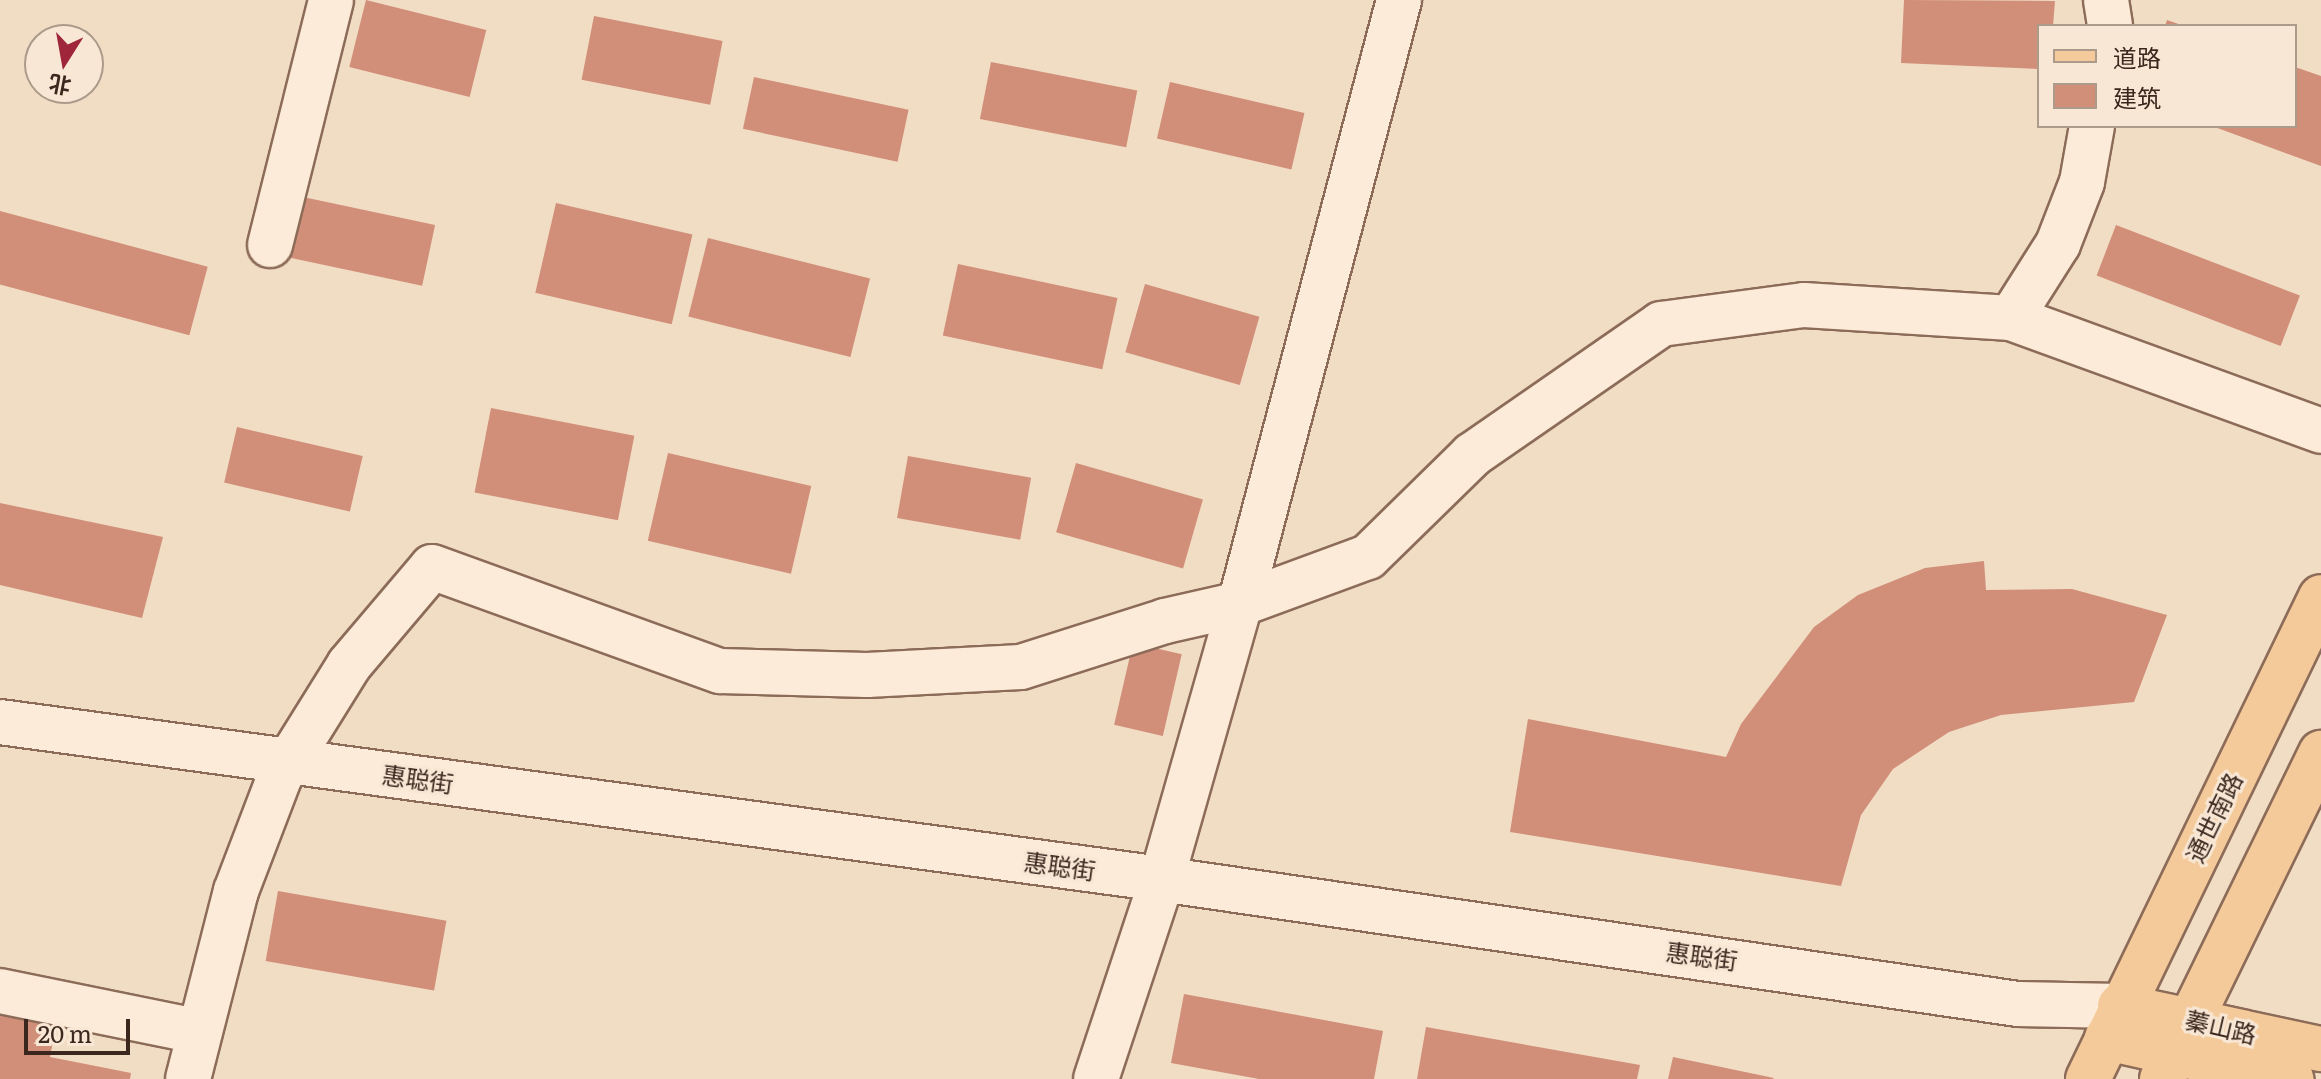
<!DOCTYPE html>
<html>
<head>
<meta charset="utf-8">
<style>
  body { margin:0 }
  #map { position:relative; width:2321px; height:1079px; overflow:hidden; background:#f1dcc4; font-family:Literata,"Noto Sans SC",serif }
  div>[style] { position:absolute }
  .building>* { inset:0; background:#d18e78; transform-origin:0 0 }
  .roads { filter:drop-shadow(2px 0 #8c6c59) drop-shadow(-2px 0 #8c6c59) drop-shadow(0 2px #8c6c59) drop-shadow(0 -2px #8c6c59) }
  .minor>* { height:44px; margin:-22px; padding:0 22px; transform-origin:22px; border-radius:22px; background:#fbebd8 }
  .major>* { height:44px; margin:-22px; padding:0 22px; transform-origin:22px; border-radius:22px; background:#f5ca9a }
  span { translate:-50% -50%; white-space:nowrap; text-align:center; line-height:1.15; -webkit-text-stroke:6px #f7e7d4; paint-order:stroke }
  .street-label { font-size:24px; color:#3b271e }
  .legend { position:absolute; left:2037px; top:24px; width:260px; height:104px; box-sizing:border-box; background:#f7e7d4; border:2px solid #ac9a8b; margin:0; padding:10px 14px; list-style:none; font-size:24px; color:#3b271e }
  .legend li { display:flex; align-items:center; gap:16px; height:40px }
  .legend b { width:40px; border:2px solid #ac9a8b }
  .north { position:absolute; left:24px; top:24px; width:80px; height:80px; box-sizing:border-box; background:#f7e7d4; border:2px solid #ac9a8b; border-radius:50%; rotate:191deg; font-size:22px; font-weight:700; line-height:32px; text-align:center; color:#3b271e }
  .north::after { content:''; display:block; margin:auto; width:28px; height:36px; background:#9f263a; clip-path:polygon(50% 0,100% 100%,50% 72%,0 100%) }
  .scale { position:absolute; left:24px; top:1019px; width:106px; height:36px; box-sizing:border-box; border:4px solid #3b271e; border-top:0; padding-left:10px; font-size:24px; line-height:28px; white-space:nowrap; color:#3b271e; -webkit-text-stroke:6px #f7e7d4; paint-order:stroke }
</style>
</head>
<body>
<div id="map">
  <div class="building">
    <div style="left:366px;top:0;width:124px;height:69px;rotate:14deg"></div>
    <div style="clip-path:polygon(1904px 0,2055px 1px,2053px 26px,2039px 26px,2039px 69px,1901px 63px)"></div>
    <div style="left:594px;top:16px;width:131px;height:65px;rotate:11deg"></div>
    <div style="clip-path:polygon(2167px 20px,2184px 26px,2165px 26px)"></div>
    <div style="left:991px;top:62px;width:149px;height:58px;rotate:11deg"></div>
    <div style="clip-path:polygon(2295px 67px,2321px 76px,2321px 166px,2212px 126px,2295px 126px)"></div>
    <div style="left:754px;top:77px;width:158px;height:53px;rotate:12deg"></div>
    <div style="left:1170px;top:82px;width:138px;height:58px;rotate:13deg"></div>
    <div style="left:303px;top:197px;width:135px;height:62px;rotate:12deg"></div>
    <div style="left:556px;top:203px;width:140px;height:92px;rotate:13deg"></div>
    <div style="left:0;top:211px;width:215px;height:71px;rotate:15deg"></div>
    <div style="left:2116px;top:225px;width:197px;height:54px;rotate:21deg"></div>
    <div style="left:708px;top:238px;width:167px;height:81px;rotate:14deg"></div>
    <div style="left:958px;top:264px;width:163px;height:73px;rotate:12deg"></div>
    <div style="left:1145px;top:284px;width:119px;height:71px;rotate:16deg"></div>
    <div style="left:491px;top:408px;width:146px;height:86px;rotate:11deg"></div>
    <div style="left:237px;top:427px;width:129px;height:57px;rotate:13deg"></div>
    <div style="left:668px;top:453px;width:147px;height:90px;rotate:13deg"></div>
    <div style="left:908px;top:456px;width:125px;height:63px;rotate:10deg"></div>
    <div style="left:1076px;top:463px;width:132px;height:72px;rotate:16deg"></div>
    <div style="clip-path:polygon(0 503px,163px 537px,142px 618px,0 585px)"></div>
    <div style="clip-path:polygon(1984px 561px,1986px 590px,2072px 589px,2167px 615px,2134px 702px,2001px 715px,1949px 732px,1893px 769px,1861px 815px,1841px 886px,1510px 832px,1528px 719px,1726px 757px,1741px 724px,1814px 627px,1858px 595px,1925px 568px)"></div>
    <div style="left:1133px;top:643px;width:50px;height:84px;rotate:13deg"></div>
    <div style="left:278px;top:891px;width:171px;height:71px;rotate:10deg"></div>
    <div style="clip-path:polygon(1184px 994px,1383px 1031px,1374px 1079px,1259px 1079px,1171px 1063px)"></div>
    <div style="clip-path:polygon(0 1009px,57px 1020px,50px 1057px,131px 1073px,130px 1079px,0 1079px)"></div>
    <div style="clip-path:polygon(1426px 1027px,1640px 1065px,1637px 1079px,1417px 1079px)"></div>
    <div style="clip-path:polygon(1673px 1057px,1774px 1078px,1773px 1079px,1668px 1079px)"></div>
  </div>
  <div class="roads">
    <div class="minor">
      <div style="left:2106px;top:0;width:26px;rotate:81deg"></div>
      <div style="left:270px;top:245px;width:252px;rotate:-76deg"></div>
      <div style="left:2011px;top:318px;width:88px;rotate:-57.6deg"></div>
      <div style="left:2058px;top:244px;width:66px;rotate:-68.8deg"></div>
      <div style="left:2082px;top:182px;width:57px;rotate:-79.9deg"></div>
      <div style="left:0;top:722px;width:1172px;rotate:7.7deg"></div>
      <div style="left:1161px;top:879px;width:866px;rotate:8.3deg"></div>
      <div style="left:2018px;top:1004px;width:102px;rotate:1.1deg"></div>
      <div style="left:0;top:991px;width:201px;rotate:11.5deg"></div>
      <div style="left:188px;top:1079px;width:194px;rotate:-75.7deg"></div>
      <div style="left:236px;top:891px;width:123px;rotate:-69.1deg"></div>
      <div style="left:280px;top:776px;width:131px;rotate:-58.1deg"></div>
      <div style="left:349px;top:665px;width:128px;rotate:-49.7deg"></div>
      <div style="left:432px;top:567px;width:306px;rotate:19.9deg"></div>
      <div style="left:720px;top:671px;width:147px;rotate:1.6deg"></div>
      <div style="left:867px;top:675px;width:154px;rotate:-3deg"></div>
      <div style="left:1021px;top:667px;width:151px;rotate:-17.7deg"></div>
      <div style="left:1165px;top:621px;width:77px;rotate:-12.8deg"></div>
      <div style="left:1240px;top:604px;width:136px;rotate:-20.2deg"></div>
      <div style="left:1368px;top:557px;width:146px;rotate:-44.4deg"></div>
      <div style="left:1472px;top:455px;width:230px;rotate:-34.7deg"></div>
      <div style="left:1661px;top:324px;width:144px;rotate:-7.6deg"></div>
      <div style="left:1804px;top:305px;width:207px;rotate:3.6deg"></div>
      <div style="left:2011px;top:318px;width:330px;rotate:20deg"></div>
      <div style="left:1096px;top:1079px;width:197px;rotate:-71.7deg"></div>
      <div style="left:1158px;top:892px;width:299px;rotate:-74.1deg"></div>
      <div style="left:1240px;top:604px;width:625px;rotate:-75.25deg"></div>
    </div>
    <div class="major">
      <div style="left:2120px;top:1006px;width:206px;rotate:12.1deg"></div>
      <div style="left:2107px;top:1038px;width:189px;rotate:12.6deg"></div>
      <div style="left:2088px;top:1079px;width:535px;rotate:-64.2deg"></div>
      <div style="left:2162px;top:1079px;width:363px;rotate:-64deg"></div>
    </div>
  </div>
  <div class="street-label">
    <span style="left:418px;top:778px;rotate:8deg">惠聪街</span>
    <span style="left:2213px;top:817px;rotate:-64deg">通世南路</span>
    <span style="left:1060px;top:865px;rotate:8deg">惠聪街</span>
    <span style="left:1702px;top:955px;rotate:8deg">惠聪街</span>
    <span style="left:2221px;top:1026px;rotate:13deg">蓁山路</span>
  </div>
  <ul class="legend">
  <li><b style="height:10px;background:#f5ca9a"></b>道路</li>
  <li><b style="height:22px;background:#d18e78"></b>建筑</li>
  </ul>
  <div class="north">北</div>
  <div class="scale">20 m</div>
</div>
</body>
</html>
